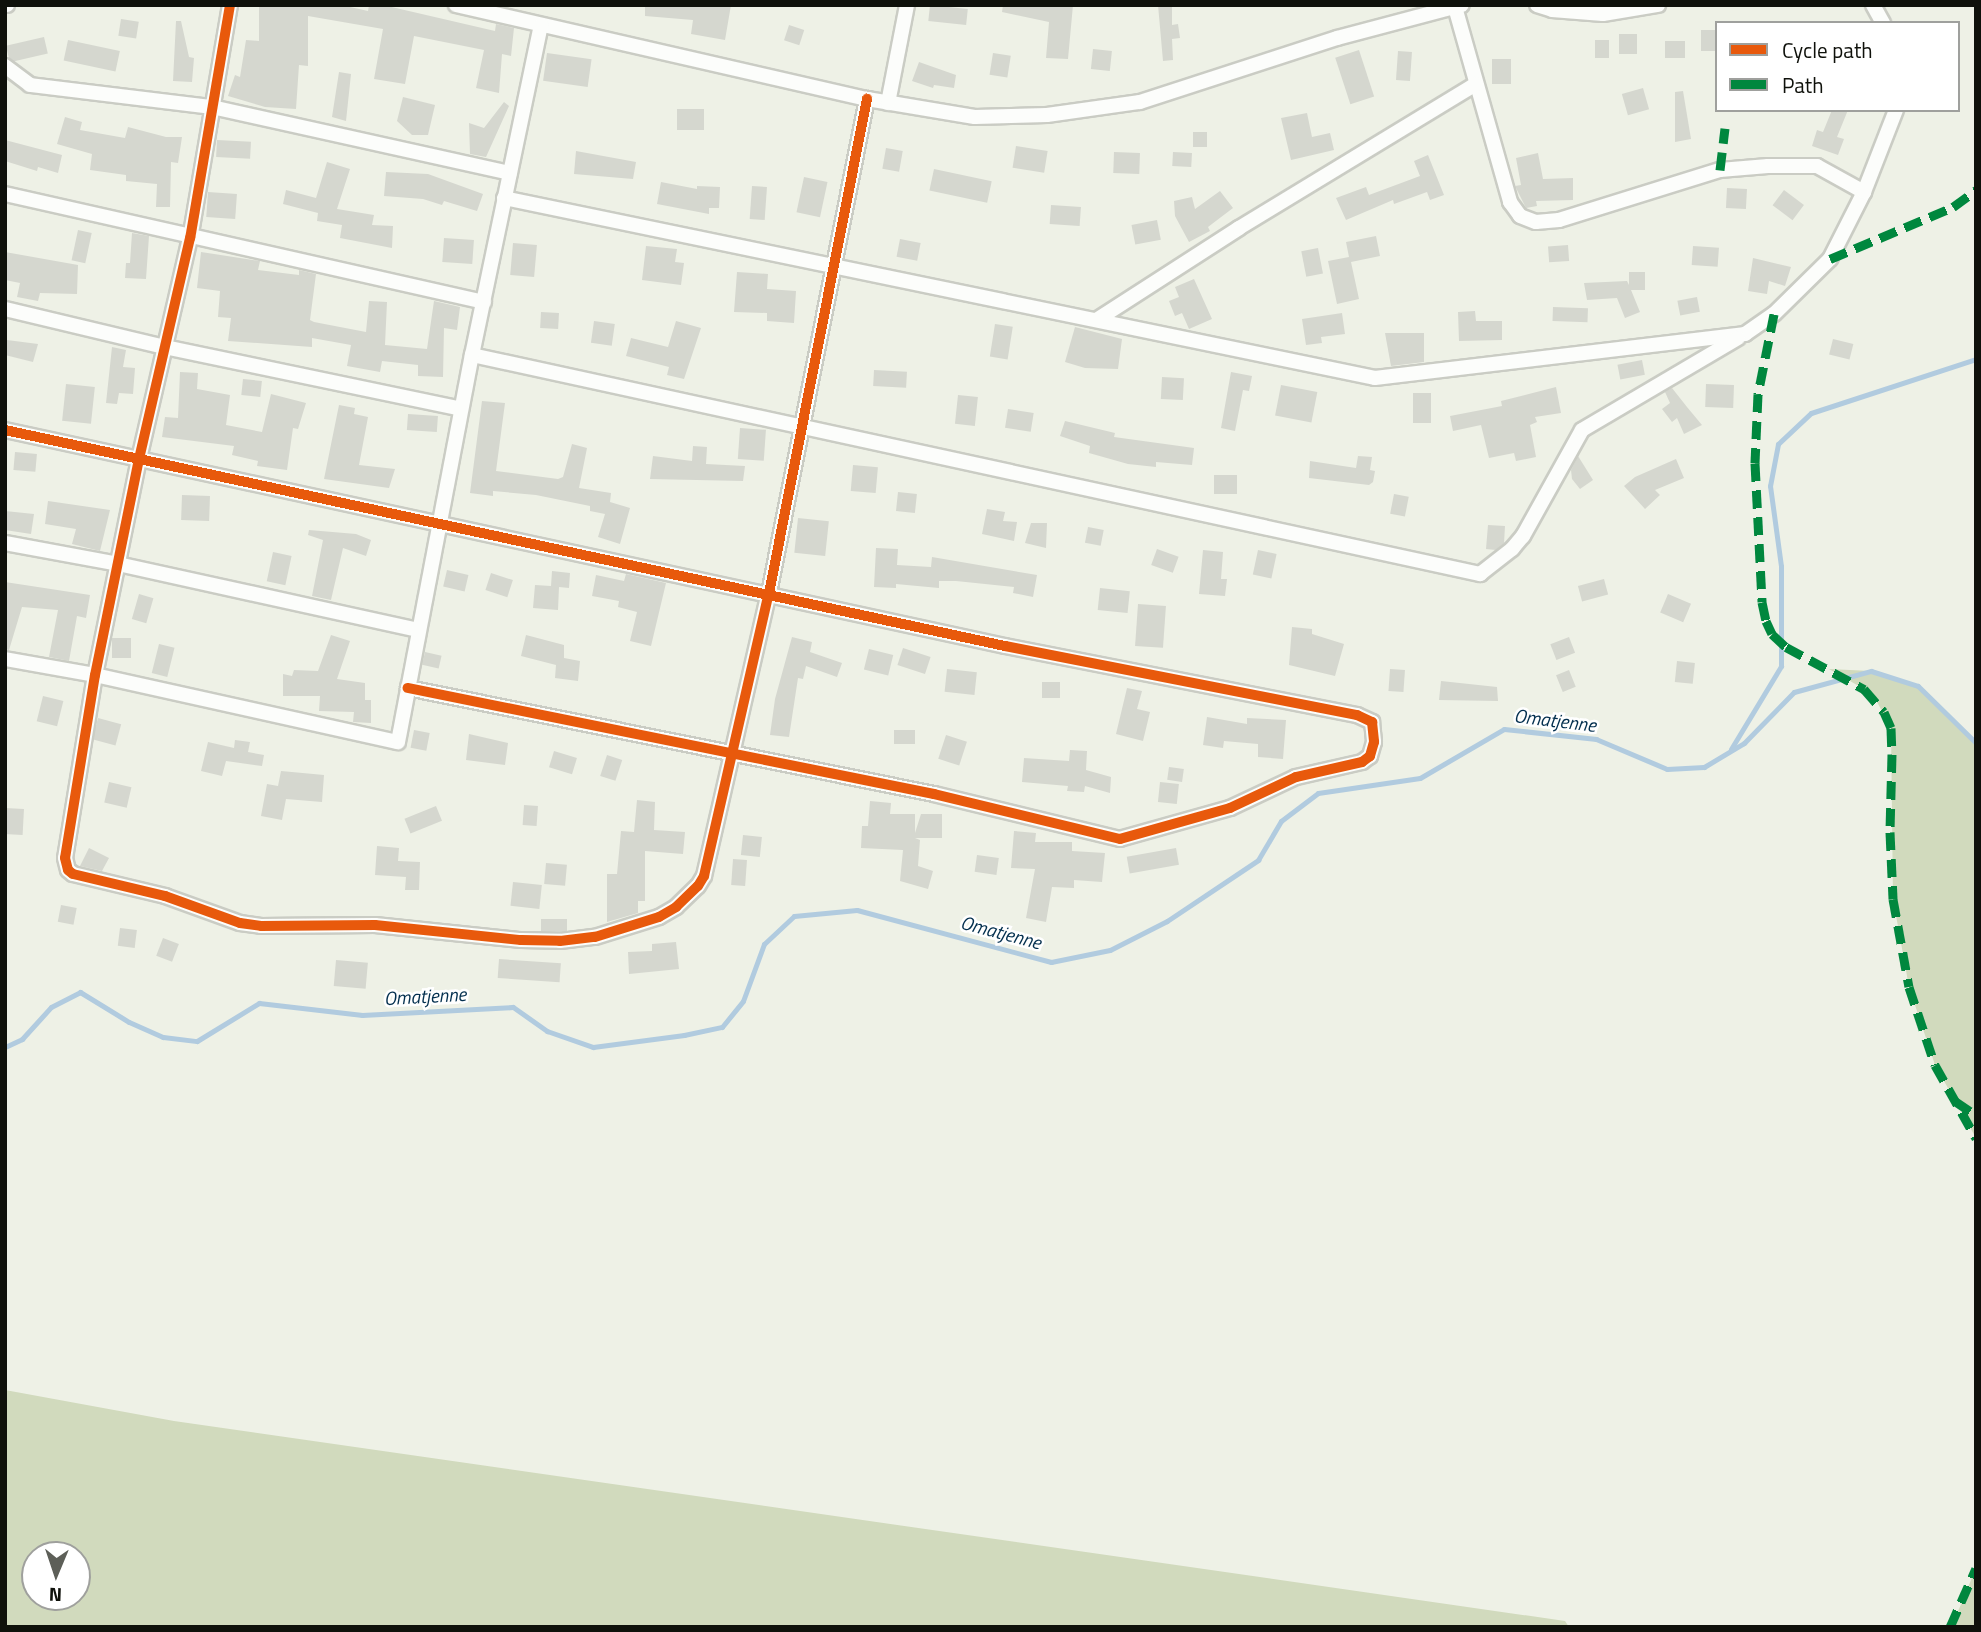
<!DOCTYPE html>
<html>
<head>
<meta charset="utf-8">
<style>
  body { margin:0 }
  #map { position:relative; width:1981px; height:1632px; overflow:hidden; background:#eef1e6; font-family:"Titillium Web",sans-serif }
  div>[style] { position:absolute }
  .green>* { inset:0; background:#d1dabd }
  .stream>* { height:5px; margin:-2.5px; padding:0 2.5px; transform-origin:2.5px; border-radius:2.5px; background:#b1cbdf }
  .building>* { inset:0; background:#d5d7cf; transform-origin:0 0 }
  .roads { filter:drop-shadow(2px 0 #caccc4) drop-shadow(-2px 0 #caccc4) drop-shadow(0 2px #caccc4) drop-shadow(0 -2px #caccc4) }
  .street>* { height:14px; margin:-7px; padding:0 7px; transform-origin:7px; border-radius:7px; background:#fcfdfb }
  .quiet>* { height:9px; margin-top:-4.5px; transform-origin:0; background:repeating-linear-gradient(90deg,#00873e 0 18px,transparent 0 27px) }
  .cycleway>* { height:10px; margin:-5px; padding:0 5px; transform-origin:5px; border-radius:5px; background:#e8590c }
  span { translate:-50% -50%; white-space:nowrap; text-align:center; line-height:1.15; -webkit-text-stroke:5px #fff; paint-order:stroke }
  .water-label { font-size:19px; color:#032f4e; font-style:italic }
  .frame { position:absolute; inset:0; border:7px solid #0f110b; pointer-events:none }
  .legend { position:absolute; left:1715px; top:21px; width:245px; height:91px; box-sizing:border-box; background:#fff; border:2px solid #9fa09d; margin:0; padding:9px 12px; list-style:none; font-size:21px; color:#0f110b }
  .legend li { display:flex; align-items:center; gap:14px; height:35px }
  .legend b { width:35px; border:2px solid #9fa09d }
  .north { position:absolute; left:21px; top:1541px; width:70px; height:70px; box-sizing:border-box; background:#fff; border:2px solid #9fa09d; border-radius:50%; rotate:182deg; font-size:19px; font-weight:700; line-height:28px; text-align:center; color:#0f110b }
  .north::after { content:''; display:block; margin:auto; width:24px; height:32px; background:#5d5f58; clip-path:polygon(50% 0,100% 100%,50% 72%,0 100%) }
</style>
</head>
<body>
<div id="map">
  <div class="green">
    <div style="clip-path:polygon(1829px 669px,1871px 671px,1918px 686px,1976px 743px,1976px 1138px,1935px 1065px,1909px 987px,1893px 899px,1891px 728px,1876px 700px,1864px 689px)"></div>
    <div style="clip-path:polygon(evenodd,5px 1390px,174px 1421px,1565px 1621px,1569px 1627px,5px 1627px,5px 1390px,35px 1555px,77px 1555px,77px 1597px,35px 1597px,35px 1555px)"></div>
    <div style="clip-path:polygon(1976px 1568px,1976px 1627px,1950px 1627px,1959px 1609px)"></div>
  </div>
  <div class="stream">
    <div style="left:1731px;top:749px;width:97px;rotate:-58.9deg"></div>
    <div style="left:1781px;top:666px;width:100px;rotate:-90deg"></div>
    <div style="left:1781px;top:566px;width:81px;rotate:-97.8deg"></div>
    <div style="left:1770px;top:486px;width:43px;rotate:-79.2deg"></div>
    <div style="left:1778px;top:444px;width:45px;rotate:-43.2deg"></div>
    <div style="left:1811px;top:413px;width:174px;rotate:-18.1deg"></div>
    <div style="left:5px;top:1047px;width:19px;rotate:-25deg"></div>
    <div style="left:22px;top:1039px;width:43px;rotate:-47.8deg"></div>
    <div style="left:51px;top:1007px;width:33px;rotate:-27deg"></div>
    <div style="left:80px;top:992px;width:57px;rotate:31.5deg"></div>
    <div style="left:129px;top:1022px;width:37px;rotate:24deg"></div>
    <div style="left:163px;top:1037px;width:34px;rotate:7deg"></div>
    <div style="left:197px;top:1041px;width:73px;rotate:-31.5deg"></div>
    <div style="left:259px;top:1003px;width:104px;rotate:6.6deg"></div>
    <div style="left:362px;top:1015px;width:151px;rotate:-3deg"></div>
    <div style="left:513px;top:1007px;width:42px;rotate:35.2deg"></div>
    <div style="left:547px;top:1031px;width:49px;rotate:19.2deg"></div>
    <div style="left:593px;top:1047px;width:92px;rotate:-7.5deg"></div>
    <div style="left:684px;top:1035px;width:39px;rotate:-12deg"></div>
    <div style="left:722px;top:1027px;width:33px;rotate:-51deg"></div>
    <div style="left:743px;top:1001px;width:61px;rotate:-69.8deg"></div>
    <div style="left:764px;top:944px;width:41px;rotate:-43deg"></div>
    <div style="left:794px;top:916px;width:63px;rotate:-5.4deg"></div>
    <div style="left:857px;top:910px;width:201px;rotate:15deg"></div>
    <div style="left:1051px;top:962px;width:60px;rotate:-11.5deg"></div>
    <div style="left:1110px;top:950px;width:64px;rotate:-27deg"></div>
    <div style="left:1167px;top:921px;width:110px;rotate:-33.8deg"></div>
    <div style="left:1258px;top:860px;width:45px;rotate:-59.5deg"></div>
    <div style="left:1281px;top:821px;width:46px;rotate:-37.1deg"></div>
    <div style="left:1318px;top:793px;width:103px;rotate:-8.4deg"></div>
    <div style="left:1420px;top:778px;width:97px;rotate:-30.3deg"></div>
    <div style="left:1504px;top:729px;width:93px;rotate:6.2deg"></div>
    <div style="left:1596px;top:739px;width:77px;rotate:22.9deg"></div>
    <div style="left:1667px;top:769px;width:37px;rotate:-3deg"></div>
    <div style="left:1704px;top:767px;width:47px;rotate:-31deg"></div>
    <div style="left:1744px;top:743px;width:71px;rotate:-45.6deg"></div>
    <div style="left:1794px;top:692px;width:80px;rotate:-15.3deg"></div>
    <div style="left:1871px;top:671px;width:49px;rotate:17.7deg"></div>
    <div style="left:1918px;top:686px;width:81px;rotate:44.5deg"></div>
  </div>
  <div class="building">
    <div style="clip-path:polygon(259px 5px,341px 5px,368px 11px,369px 5px,383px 5px,495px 31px,496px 24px,514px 28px,511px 56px,502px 54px,499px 93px,476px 88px,484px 50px,414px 36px,405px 84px,374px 79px,383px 29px,308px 16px,308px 66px,299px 65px,296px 109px,265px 107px,228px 96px,235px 75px,240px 77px,246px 40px,259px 41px)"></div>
    <div style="clip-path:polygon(645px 5px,731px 5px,725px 40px,691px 34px,693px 20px,645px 16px)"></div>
    <div style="left:930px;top:5px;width:38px;height:16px;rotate:6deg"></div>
    <div style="clip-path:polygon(1003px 5px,1073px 5px,1068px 59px,1046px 58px,1049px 22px,1002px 12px)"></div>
    <div style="clip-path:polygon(1158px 5px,1172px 5px,1172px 25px,1178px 24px,1180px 38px,1172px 39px,1173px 60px,1163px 61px)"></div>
    <div style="left:121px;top:19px;width:18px;height:17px;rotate:9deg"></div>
    <div style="clip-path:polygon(176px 21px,181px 21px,189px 57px,194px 58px,192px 82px,173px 81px)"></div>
    <div style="left:789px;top:25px;width:16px;height:16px;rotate:18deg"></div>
    <div style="left:1717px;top:30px;width:21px;height:16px;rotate:90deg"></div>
    <div style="left:1619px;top:34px;width:18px;height:20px"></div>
    <div style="left:44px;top:37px;width:17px;height:39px;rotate:77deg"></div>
    <div style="left:68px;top:40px;width:53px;height:21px;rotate:12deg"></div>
    <div style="left:1595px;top:40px;width:14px;height:18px"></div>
    <div style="left:1665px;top:41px;width:20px;height:17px"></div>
    <div style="left:1093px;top:49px;width:19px;height:20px;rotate:6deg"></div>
    <div style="left:1359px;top:50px;width:49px;height:25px;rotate:72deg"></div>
    <div style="left:1398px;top:51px;width:14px;height:29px;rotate:4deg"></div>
    <div style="left:547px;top:53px;width:45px;height:28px;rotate:8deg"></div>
    <div style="left:993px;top:53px;width:18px;height:22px;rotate:9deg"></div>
    <div style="left:1492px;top:59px;width:19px;height:25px"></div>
    <div style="clip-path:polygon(919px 62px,956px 75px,954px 88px,934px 85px,933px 88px,912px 81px)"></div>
    <div style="clip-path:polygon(339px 72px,351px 74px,346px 121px,332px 117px)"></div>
    <div style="left:1643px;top:88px;width:22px;height:22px;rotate:74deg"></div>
    <div style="clip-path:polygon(1683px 91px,1691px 139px,1675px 142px,1675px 92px)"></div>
    <div style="clip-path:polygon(403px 97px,435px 105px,428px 135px,412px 135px,397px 121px)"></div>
    <div style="clip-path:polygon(504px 102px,509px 106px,486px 157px,470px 154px,469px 123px,484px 128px)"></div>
    <div style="left:677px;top:109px;width:27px;height:21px"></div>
    <div style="clip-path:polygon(1832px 110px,1848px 110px,1837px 137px,1844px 139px,1838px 155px,1812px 146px,1817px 130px,1823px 132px)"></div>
    <div style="clip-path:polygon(1307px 113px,1312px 137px,1330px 133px,1334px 150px,1291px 160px,1281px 118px)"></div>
    <div style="clip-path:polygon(65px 117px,82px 122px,80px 130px,125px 138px,128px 127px,166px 137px,182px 137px,178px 163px,171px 162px,170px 207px,156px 207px,157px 184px,126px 181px,126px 175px,90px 170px,92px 154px,57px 144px)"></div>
    <div style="left:1193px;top:132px;width:14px;height:15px"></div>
    <div style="clip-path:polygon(5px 140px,62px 155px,58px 173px,38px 167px,37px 171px,5px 161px)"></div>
    <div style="left:217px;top:140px;width:34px;height:17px;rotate:3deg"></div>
    <div style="left:1016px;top:146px;width:32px;height:22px;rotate:9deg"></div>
    <div style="left:886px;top:148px;width:17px;height:21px;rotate:10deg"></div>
    <div style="clip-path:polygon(576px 151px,636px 162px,633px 179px,574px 174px)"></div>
    <div style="left:1114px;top:152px;width:26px;height:21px;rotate:2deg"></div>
    <div style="left:1173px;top:152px;width:19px;height:14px;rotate:3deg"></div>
    <div style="clip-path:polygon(1538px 153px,1543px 179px,1573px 178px,1573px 200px,1536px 201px,1537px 206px,1526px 208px,1515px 186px,1521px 185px,1516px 158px)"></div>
    <div style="clip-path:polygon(1428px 155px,1444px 195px,1430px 200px,1427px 192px,1394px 204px,1393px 200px,1346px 220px,1336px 198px,1366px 187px,1369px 195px,1420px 176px,1414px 161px)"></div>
    <div style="clip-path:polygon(327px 162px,350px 169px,337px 209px,374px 215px,372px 225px,393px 226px,392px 248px,340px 238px,342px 225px,317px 221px,318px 213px,283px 204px,286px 190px,316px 198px)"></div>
    <div style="left:934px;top:169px;width:59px;height:22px;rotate:12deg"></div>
    <div style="clip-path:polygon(386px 172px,428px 174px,483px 194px,477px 211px,444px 201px,442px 205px,423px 199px,384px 196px)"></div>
    <div style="left:804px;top:177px;width:24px;height:36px;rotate:12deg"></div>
    <div style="clip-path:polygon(661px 182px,697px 189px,697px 186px,720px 187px,719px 208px,709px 208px,709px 214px,657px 204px)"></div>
    <div style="left:752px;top:186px;width:15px;height:33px;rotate:4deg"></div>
    <div style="left:1727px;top:188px;width:20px;height:20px;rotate:3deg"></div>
    <div style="left:1784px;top:190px;width:25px;height:19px;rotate:37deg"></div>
    <div style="clip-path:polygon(1220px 191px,1233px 208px,1208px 227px,1210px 231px,1189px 242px,1175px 216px,1174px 201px,1192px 197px,1195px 209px)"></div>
    <div style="left:208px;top:192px;width:29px;height:25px;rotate:4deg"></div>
    <div style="left:1051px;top:205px;width:30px;height:19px;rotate:4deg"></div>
    <div style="left:1157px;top:220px;width:20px;height:26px;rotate:79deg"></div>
    <div style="left:78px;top:230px;width:14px;height:31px;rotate:12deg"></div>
    <div style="clip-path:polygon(132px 233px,149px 236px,146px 279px,125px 278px,126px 263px,130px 263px)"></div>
    <div style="clip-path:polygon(1376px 236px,1380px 256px,1351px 262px,1359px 299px,1337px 304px,1328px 261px,1349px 257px,1346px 242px)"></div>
    <div style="left:444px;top:238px;width:30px;height:24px;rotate:4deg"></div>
    <div style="left:900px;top:239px;width:21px;height:18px;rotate:11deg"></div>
    <div style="left:513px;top:243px;width:24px;height:32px;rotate:5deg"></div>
    <div style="left:1568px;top:245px;width:16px;height:20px;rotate:86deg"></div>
    <div style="clip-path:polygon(646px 246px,677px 249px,675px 262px,684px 263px,681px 285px,642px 280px)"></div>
    <div style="left:1693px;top:246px;width:26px;height:19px;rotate:4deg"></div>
    <div style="left:1318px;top:248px;width:26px;height:17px;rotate:79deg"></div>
    <div style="clip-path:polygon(5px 252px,78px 265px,77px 294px,40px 293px,38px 301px,17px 297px,20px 283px,5px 280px)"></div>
    <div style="clip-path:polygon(201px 252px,260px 261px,258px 270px,299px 275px,299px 270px,316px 274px,310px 320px,314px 322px,366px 332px,369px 301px,387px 302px,385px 345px,427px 349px,434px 301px,460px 307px,457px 330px,444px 328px,443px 377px,418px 376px,418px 365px,382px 361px,380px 372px,347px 366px,351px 345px,312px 338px,312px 347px,228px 341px,231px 318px,218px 317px,220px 291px,197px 288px)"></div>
    <div style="clip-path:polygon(1753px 258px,1791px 267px,1785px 286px,1769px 281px,1767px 294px,1748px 291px)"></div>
    <div style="clip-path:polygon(737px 272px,768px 274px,767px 289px,796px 291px,794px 323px,767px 321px,767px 313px,734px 312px)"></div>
    <div style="clip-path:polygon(1629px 272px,1645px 272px,1645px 290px,1631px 290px,1640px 312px,1625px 318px,1617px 298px,1587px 300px,1584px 283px,1627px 281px,1629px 285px)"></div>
    <div style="clip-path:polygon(1194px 279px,1212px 319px,1189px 329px,1182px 313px,1175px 316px,1169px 301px,1179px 297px,1175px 287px)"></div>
    <div style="left:1697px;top:297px;width:15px;height:20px;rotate:79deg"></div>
    <div style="left:1553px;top:307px;width:35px;height:14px;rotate:2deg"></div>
    <div style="clip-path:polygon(1475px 311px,1476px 321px,1502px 321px,1502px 340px,1459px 341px,1458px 312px)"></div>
    <div style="left:541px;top:312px;width:18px;height:16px;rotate:3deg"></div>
    <div style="clip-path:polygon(1342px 313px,1345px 334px,1321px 337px,1322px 343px,1306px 345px,1302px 319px)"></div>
    <div style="left:594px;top:321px;width:21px;height:22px;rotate:8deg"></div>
    <div style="clip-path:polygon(676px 321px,701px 328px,684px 379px,667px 375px,669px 367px,626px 356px,631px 338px,668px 347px)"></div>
    <div style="left:995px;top:324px;width:18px;height:33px;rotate:9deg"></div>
    <div style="clip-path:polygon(1075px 327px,1122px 339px,1118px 369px,1085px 368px,1065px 362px)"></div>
    <div style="clip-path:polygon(1385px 333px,1424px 333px,1424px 362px,1391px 366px)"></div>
    <div style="left:1833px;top:339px;width:21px;height:16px;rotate:14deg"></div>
    <div style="clip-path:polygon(7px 340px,38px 344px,33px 362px,5px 355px)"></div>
    <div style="clip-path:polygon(112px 347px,126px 350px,123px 367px,135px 368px,133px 394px,119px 393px,117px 404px,106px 403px)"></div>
    <div style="left:1642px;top:360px;width:15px;height:25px;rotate:79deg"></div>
    <div style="left:874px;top:370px;width:33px;height:16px;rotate:3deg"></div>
    <div style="clip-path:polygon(180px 372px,198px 373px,197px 389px,230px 395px,226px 425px,262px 432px,271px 394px,306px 403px,298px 429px,293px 428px,287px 470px,257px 466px,258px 461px,232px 455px,234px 446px,162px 437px,165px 417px,178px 418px)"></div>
    <div style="clip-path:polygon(1231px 372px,1252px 376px,1249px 391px,1243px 390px,1235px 431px,1221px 428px)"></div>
    <div style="left:1162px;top:377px;width:22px;height:22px;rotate:3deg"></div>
    <div style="left:243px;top:379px;width:19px;height:16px;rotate:6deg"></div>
    <div style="left:66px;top:384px;width:29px;height:37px;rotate:6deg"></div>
    <div style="left:1706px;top:384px;width:28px;height:23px;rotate:2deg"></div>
    <div style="left:1281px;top:385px;width:37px;height:31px;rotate:11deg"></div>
    <div style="clip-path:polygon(1556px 387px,1561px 413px,1535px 417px,1537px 422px,1530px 425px,1536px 457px,1516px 461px,1514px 453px,1489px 458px,1481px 425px,1453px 431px,1450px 416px,1502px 406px,1501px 401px)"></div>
    <div style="clip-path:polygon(1672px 388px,1687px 407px,1702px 425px,1684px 434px,1677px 418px,1672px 422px,1662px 409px,1670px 403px,1665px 392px)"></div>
    <div style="left:1413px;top:393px;width:18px;height:30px"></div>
    <div style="left:958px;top:395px;width:20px;height:29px;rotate:6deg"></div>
    <div style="clip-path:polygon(482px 401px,505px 403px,496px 471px,558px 479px,563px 477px,572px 444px,587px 448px,579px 488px,611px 493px,610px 502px,630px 508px,620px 544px,598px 537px,605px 514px,590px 511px,590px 506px,536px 495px,493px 491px,493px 496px,470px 493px)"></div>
    <div style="clip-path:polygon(339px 405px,355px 408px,354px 414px,368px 417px,359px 465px,395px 469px,389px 488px,324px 479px)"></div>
    <div style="left:1008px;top:409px;width:26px;height:19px;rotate:9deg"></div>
    <div style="left:408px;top:414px;width:30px;height:16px;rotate:4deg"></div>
    <div style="clip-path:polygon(1065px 421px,1115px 433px,1114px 437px,1194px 448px,1192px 465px,1156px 462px,1156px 467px,1128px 464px,1089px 453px,1090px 446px,1060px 436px)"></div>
    <div style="left:740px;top:428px;width:26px;height:31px;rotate:4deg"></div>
    <div style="clip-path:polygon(693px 446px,707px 447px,706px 464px,745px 466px,743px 481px,650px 479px,653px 456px,692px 461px)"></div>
    <div style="left:15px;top:452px;width:22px;height:18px;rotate:5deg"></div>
    <div style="clip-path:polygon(1358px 456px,1372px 457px,1370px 470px,1375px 471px,1373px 482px,1369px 485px,1309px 478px,1310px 461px,1356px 468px)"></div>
    <div style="clip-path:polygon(1578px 456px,1593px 480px,1580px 489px,1572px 479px,1571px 470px)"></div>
    <div style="clip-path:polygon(1676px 459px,1684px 478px,1655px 490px,1660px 495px,1645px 509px,1624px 486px,1635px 477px)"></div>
    <div style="left:853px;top:465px;width:25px;height:26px;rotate:5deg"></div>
    <div style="left:1214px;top:475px;width:23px;height:19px"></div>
    <div style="left:898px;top:492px;width:19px;height:19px;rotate:6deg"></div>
    <div style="left:1394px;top:494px;width:15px;height:20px;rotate:11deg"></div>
    <div style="left:182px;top:495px;width:28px;height:25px;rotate:2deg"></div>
    <div style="clip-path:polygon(48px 501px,110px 510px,100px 551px,72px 544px,76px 529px,45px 524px)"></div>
    <div style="clip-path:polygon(987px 509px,1005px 512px,1003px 521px,1017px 522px,1014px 541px,982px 534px)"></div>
    <div style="clip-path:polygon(5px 511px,34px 514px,31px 534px,5px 530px)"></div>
    <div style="left:798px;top:518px;width:31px;height:35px;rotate:6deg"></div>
    <div style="clip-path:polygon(1031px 523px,1047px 523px,1046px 548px,1025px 543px)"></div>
    <div style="clip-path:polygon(1488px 525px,1505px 526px,1504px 543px,1496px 550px,1486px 549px)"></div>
    <div style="left:1088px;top:527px;width:16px;height:16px;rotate:11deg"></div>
    <div style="clip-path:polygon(309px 530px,356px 534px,371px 540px,366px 556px,343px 548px,331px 600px,312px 596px,323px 540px,308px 535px)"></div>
    <div style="clip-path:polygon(876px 548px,898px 549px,897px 565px,931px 567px,932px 557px,1037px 575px,1033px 597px,1013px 593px,1014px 587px,956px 581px,939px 581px,939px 588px,896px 584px,896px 588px,874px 587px)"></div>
    <div style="left:1157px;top:549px;width:23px;height:17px;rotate:20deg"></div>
    <div style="clip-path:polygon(1203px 550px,1223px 552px,1221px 579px,1227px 579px,1225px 596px,1199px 594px)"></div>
    <div style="left:1258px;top:550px;width:19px;height:25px;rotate:12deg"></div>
    <div style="left:273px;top:552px;width:19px;height:30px;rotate:12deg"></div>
    <div style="left:447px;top:570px;width:22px;height:17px;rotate:13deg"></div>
    <div style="clip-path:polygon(552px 571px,570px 573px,569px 588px,559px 587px,558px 610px,533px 608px,535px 585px,551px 586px)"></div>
    <div style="left:491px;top:573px;width:23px;height:18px;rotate:18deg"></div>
    <div style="clip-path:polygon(626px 574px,666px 583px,651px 646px,630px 641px,637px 612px,618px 607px,619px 601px,592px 596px,596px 575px,624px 581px)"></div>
    <div style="left:1604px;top:579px;width:16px;height:27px;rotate:75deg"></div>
    <div style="clip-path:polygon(5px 582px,90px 595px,86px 618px,77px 616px,69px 661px,49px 657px,58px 610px,22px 607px,9px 650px,5px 649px)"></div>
    <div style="left:1100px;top:588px;width:30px;height:22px;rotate:6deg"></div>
    <div style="left:139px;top:594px;width:15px;height:26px;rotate:16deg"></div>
    <div style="left:1668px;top:594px;width:25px;height:20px;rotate:23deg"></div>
    <div style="left:1138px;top:604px;width:28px;height:42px;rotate:4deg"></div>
    <div style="clip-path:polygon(1292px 627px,1312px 629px,1312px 634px,1344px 644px,1335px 676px,1289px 665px)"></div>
    <div style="clip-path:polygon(331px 635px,350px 641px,337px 679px,365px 683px,365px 700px,371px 700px,371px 723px,353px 722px,354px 712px,319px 711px,320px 696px,283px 696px,283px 674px,292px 676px,294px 670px,318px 671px)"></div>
    <div style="clip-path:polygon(526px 635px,564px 645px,564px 658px,580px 661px,578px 681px,555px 678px,556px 665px,521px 656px)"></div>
    <div style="clip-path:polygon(792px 637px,812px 642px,810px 652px,842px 663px,837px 677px,806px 666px,803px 679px,798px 678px,789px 737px,770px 735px,775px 699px)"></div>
    <div style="left:1569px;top:637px;width:17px;height:20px;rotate:69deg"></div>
    <div style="left:112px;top:638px;width:19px;height:20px"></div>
    <div style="left:159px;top:644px;width:16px;height:30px;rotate:14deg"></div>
    <div style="left:903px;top:648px;width:29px;height:18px;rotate:18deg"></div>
    <div style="left:869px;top:649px;width:25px;height:21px;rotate:14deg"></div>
    <div style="left:425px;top:652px;width:17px;height:13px;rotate:13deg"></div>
    <div style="left:1677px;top:661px;width:18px;height:21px;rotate:6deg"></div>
    <div style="left:947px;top:669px;width:30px;height:23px;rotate:6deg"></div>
    <div style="left:1390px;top:669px;width:15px;height:22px;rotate:4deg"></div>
    <div style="left:1569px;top:670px;width:18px;height:14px;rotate:68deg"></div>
    <div style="clip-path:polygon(1441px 681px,1497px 687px,1498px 701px,1439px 700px)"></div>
    <div style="left:1042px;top:682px;width:18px;height:16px"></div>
    <div style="clip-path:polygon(1127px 688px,1142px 691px,1137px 709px,1150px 712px,1143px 741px,1116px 734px)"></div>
    <div style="left:43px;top:696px;width:21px;height:26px;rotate:14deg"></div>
    <div style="clip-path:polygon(1207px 717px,1247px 724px,1247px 718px,1286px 720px,1283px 759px,1258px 757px,1258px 744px,1224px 741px,1223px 748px,1203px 745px)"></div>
    <div style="left:98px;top:718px;width:24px;height:22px;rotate:15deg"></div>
    <div style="left:414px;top:730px;width:16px;height:18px;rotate:11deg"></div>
    <div style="left:894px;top:730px;width:21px;height:14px"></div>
    <div style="clip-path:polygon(469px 734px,508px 743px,505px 765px,466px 760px)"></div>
    <div style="left:946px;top:735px;width:22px;height:25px;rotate:18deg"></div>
    <div style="clip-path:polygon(235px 740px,250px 742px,248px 752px,264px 755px,262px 766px,226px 761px,222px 776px,201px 771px,208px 742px,234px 748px)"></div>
    <div style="clip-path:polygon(1070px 750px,1087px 751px,1086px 770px,1111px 777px,1110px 793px,1085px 786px,1084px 792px,1067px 791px,1068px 786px,1022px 782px,1024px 758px,1069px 761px)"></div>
    <div style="left:554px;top:751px;width:24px;height:17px;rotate:17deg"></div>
    <div style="left:607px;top:755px;width:16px;height:22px;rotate:18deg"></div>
    <div style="left:1169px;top:767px;width:15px;height:13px;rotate:8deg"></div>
    <div style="clip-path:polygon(281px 771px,324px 775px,322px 802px,286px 799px,282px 820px,261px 816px,267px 784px,278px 786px)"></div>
    <div style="left:109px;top:782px;width:23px;height:21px;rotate:13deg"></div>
    <div style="left:1160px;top:782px;width:19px;height:20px;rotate:6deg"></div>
    <div style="clip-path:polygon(637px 800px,655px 802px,654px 830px,685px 832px,683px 854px,645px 851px,645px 901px,638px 901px,638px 913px,607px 922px,607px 874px,617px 874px,621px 831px,634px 832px)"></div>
    <div style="clip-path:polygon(870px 801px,891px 803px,890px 814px,915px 814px,915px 833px,921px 814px,942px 814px,942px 838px,915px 838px,920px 840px,918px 866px,933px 871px,928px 889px,900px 881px,903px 850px,861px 848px,862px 826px,868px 826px)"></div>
    <div style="left:524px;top:805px;width:14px;height:20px;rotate:4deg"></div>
    <div style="left:436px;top:806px;width:16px;height:34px;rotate:68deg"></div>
    <div style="left:5px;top:808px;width:19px;height:26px;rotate:3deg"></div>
    <div style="clip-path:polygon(1014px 831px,1036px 833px,1035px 842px,1072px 842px,1072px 851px,1105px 853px,1102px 882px,1074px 880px,1074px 888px,1052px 887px,1046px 922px,1026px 918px,1035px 869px,1011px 868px)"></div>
    <div style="left:743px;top:835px;width:19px;height:20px;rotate:6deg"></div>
    <div style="clip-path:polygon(377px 846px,399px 848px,398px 861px,420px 862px,419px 890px,405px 890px,406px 877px,375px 875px)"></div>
    <div style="clip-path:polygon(89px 848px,109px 858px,102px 871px,80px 866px)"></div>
    <div style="left:1176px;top:848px;width:17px;height:50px;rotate:80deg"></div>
    <div style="left:977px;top:855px;width:22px;height:17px;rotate:8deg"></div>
    <div style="left:733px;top:859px;width:14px;height:26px;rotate:4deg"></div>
    <div style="left:546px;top:863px;width:21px;height:21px;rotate:5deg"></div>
    <div style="left:513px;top:882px;width:29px;height:24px;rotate:6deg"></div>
    <div style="left:61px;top:905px;width:16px;height:17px;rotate:11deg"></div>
    <div style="left:541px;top:919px;width:26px;height:12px"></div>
    <div style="left:120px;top:928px;width:17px;height:18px;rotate:7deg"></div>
    <div style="left:163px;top:938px;width:17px;height:19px;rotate:21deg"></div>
    <div style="clip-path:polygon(676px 942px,679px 969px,629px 974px,628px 952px,652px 951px,652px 944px)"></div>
    <div style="left:499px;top:959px;width:62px;height:19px;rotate:4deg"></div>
    <div style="left:336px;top:960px;width:32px;height:26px;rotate:5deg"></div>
  </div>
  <div class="roads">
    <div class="street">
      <div style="left:5px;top:5px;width:2px"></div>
      <div style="left:230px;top:5px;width:236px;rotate:99.7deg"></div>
      <div style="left:190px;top:238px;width:227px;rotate:103deg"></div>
      <div style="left:139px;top:459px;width:220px;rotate:101.5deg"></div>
      <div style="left:95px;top:675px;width:185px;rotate:99.3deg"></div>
      <div style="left:65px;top:858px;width:12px;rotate:76deg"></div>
      <div style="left:68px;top:870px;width:6px;rotate:39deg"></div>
      <div style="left:73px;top:874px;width:95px;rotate:13.4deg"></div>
      <div style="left:165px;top:896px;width:80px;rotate:19.8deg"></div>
      <div style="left:240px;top:923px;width:21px;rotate:8deg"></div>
      <div style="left:261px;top:926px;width:114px;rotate:-0.5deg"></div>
      <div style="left:375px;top:925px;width:147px;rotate:5.9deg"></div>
      <div style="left:521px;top:940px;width:39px;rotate:1deg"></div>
      <div style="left:560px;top:941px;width:35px;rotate:-7deg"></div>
      <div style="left:595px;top:937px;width:67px;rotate:-17.4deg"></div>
      <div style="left:659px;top:917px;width:20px;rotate:-30deg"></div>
      <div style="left:676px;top:907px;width:30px;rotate:-44deg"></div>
      <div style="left:698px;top:886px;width:12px;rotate:-59deg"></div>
      <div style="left:704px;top:876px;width:290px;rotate:-77.1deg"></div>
      <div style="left:769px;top:593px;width:504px;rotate:-78.78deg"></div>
      <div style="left:456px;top:5px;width:422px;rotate:12.9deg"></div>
      <div style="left:867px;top:99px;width:109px;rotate:9.5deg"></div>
      <div style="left:975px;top:117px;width:72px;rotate:-1.6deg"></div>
      <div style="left:1047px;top:115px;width:94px;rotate:-8deg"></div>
      <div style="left:1140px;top:102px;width:207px;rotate:-18deg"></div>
      <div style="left:1337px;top:38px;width:129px;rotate:-14.8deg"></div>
      <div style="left:1537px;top:5px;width:16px;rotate:18deg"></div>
      <div style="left:1552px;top:10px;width:51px;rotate:4.5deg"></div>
      <div style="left:1603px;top:14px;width:56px;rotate:-9.3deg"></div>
      <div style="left:1873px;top:5px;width:21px;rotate:61deg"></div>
      <div style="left:1455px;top:7px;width:203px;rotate:74.2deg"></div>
      <div style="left:1510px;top:202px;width:17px;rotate:54deg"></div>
      <div style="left:1520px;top:216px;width:17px;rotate:21deg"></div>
      <div style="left:1536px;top:222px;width:23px;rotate:-5deg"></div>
      <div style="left:1559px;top:220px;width:169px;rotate:-17.3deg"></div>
      <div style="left:1720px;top:170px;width:48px;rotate:-4.8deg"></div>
      <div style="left:1768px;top:166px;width:49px"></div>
      <div style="left:1817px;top:166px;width:54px;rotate:29deg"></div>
      <div style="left:5px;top:66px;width:31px;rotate:37deg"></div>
      <div style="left:30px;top:85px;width:183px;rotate:6.9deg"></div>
      <div style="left:212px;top:107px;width:305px;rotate:12.5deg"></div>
      <div style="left:888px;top:103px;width:100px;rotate:-79deg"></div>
      <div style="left:5px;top:194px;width:491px;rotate:12.7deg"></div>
      <div style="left:504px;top:198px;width:889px;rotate:11.68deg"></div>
      <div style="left:1375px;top:378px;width:373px;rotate:-6.8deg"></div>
      <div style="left:1745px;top:334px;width:35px;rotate:-35deg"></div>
      <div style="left:1774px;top:314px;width:78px;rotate:-44.5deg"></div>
      <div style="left:1830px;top:259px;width:75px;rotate:-63.1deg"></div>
      <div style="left:1864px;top:192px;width:88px;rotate:-68.7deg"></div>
      <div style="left:5px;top:309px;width:164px;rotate:13.4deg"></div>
      <div style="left:165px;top:347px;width:302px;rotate:11.8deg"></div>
      <div style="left:1098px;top:319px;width:168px;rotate:-32.8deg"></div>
      <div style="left:1239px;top:228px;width:277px;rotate:-31.3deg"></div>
      <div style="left:472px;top:355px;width:1032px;rotate:12.26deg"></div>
      <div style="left:1480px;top:574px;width:41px;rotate:-38deg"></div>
      <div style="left:1512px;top:549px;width:17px;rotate:-50deg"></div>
      <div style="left:1523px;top:536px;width:121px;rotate:-60.9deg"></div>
      <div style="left:1582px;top:430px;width:181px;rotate:-30.5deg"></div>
      <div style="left:5px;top:430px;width:1023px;rotate:12.19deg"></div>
      <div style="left:1005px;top:646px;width:359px;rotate:11.1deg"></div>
      <div style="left:1357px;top:715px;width:17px;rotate:25deg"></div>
      <div style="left:1372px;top:722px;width:20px;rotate:84deg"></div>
      <div style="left:1374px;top:742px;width:15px;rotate:106deg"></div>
      <div style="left:1370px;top:756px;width:10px;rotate:143deg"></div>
      <div style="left:1362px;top:762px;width:68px;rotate:167.2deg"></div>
      <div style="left:1296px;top:777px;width:73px;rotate:154.8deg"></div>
      <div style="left:1230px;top:808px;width:114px;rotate:164.3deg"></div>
      <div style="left:1120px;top:839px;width:191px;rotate:-166.4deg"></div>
      <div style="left:934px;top:794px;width:537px;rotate:-168.61deg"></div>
      <div style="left:5px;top:543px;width:115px;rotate:10.5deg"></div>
      <div style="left:118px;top:564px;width:308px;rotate:12.4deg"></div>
      <div style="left:5px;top:659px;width:91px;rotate:10.1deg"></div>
      <div style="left:95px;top:675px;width:310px;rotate:12.5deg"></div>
      <div style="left:398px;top:742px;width:394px;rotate:-79.2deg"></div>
      <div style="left:472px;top:355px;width:337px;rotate:-78.2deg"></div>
    </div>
  </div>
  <div class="quiet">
    <div style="left:1720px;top:170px;width:42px;rotate:-83.2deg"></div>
    <div style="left:1830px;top:259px;width:134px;rotate:-22.9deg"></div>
    <div style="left:1953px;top:207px;width:29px;rotate:-36deg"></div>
    <div style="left:1774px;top:314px;width:82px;rotate:101.3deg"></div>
    <div style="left:1758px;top:394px;width:69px;rotate:92.5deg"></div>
    <div style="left:1755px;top:463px;width:139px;rotate:87.1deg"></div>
    <div style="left:1762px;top:602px;width:19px;rotate:78deg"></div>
    <div style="left:1766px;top:621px;width:14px;rotate:65deg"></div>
    <div style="left:1772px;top:634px;width:19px;rotate:43deg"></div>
    <div style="left:1786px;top:647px;width:89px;rotate:28.3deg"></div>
    <div style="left:1864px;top:689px;width:30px;rotate:49deg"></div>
    <div style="left:1884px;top:712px;width:17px;rotate:66deg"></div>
    <div style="left:1891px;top:728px;width:26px;rotate:88deg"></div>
    <div style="left:1892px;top:754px;width:78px;rotate:91.5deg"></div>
    <div style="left:1890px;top:832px;width:67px;rotate:87.4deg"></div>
    <div style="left:1893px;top:899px;width:89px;rotate:79.7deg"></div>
    <div style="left:1909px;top:987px;width:82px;rotate:71.6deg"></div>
    <div style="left:1935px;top:1065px;width:84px;rotate:60.7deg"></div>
    <div style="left:1955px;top:1101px;width:25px;rotate:34deg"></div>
    <div style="left:1950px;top:1627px;width:64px;rotate:-66.2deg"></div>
  </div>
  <div class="cycleway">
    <div style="left:230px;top:5px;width:236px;rotate:99.7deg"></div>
    <div style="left:190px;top:238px;width:227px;rotate:103deg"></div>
    <div style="left:139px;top:459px;width:220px;rotate:101.5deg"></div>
    <div style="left:95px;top:675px;width:185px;rotate:99.3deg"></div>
    <div style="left:65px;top:858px;width:12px;rotate:76deg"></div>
    <div style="left:68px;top:870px;width:6px;rotate:39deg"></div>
    <div style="left:73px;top:874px;width:95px;rotate:13.4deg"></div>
    <div style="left:165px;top:896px;width:80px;rotate:19.8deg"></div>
    <div style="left:240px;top:923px;width:21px;rotate:8deg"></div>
    <div style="left:261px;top:926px;width:114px;rotate:-0.5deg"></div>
    <div style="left:375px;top:925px;width:147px;rotate:5.9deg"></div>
    <div style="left:521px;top:940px;width:39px;rotate:1deg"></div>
    <div style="left:560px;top:941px;width:35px;rotate:-7deg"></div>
    <div style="left:595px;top:937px;width:67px;rotate:-17.4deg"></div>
    <div style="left:659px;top:917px;width:20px;rotate:-30deg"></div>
    <div style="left:676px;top:907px;width:30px;rotate:-44deg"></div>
    <div style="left:698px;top:886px;width:12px;rotate:-59deg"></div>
    <div style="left:704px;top:876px;width:290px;rotate:-77.1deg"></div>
    <div style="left:769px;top:593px;width:504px;rotate:-78.78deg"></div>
    <div style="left:5px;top:430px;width:1023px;rotate:12.19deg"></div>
    <div style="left:1005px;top:646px;width:359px;rotate:11.1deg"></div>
    <div style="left:1357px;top:715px;width:17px;rotate:25deg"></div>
    <div style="left:1372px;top:722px;width:20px;rotate:84deg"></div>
    <div style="left:1374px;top:742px;width:15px;rotate:106deg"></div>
    <div style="left:1370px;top:756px;width:10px;rotate:143deg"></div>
    <div style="left:1362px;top:762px;width:68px;rotate:167.2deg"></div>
    <div style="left:1296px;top:777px;width:73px;rotate:154.8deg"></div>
    <div style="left:1230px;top:808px;width:114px;rotate:164.3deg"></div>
    <div style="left:1120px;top:839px;width:191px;rotate:-166.4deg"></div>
    <div style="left:934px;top:794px;width:537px;rotate:-168.61deg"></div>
  </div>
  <div class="water-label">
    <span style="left:1555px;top:720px;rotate:7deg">Omatjenne</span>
    <span style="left:1001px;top:932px;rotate:15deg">Omatjenne</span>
    <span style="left:425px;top:996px;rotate:-3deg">Omatjenne</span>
  </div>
  <div class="frame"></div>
  <ul class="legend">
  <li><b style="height:9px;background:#e8590c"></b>Cycle path</li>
  <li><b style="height:9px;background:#00873e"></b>Path</li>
  </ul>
  <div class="north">N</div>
</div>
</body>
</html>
